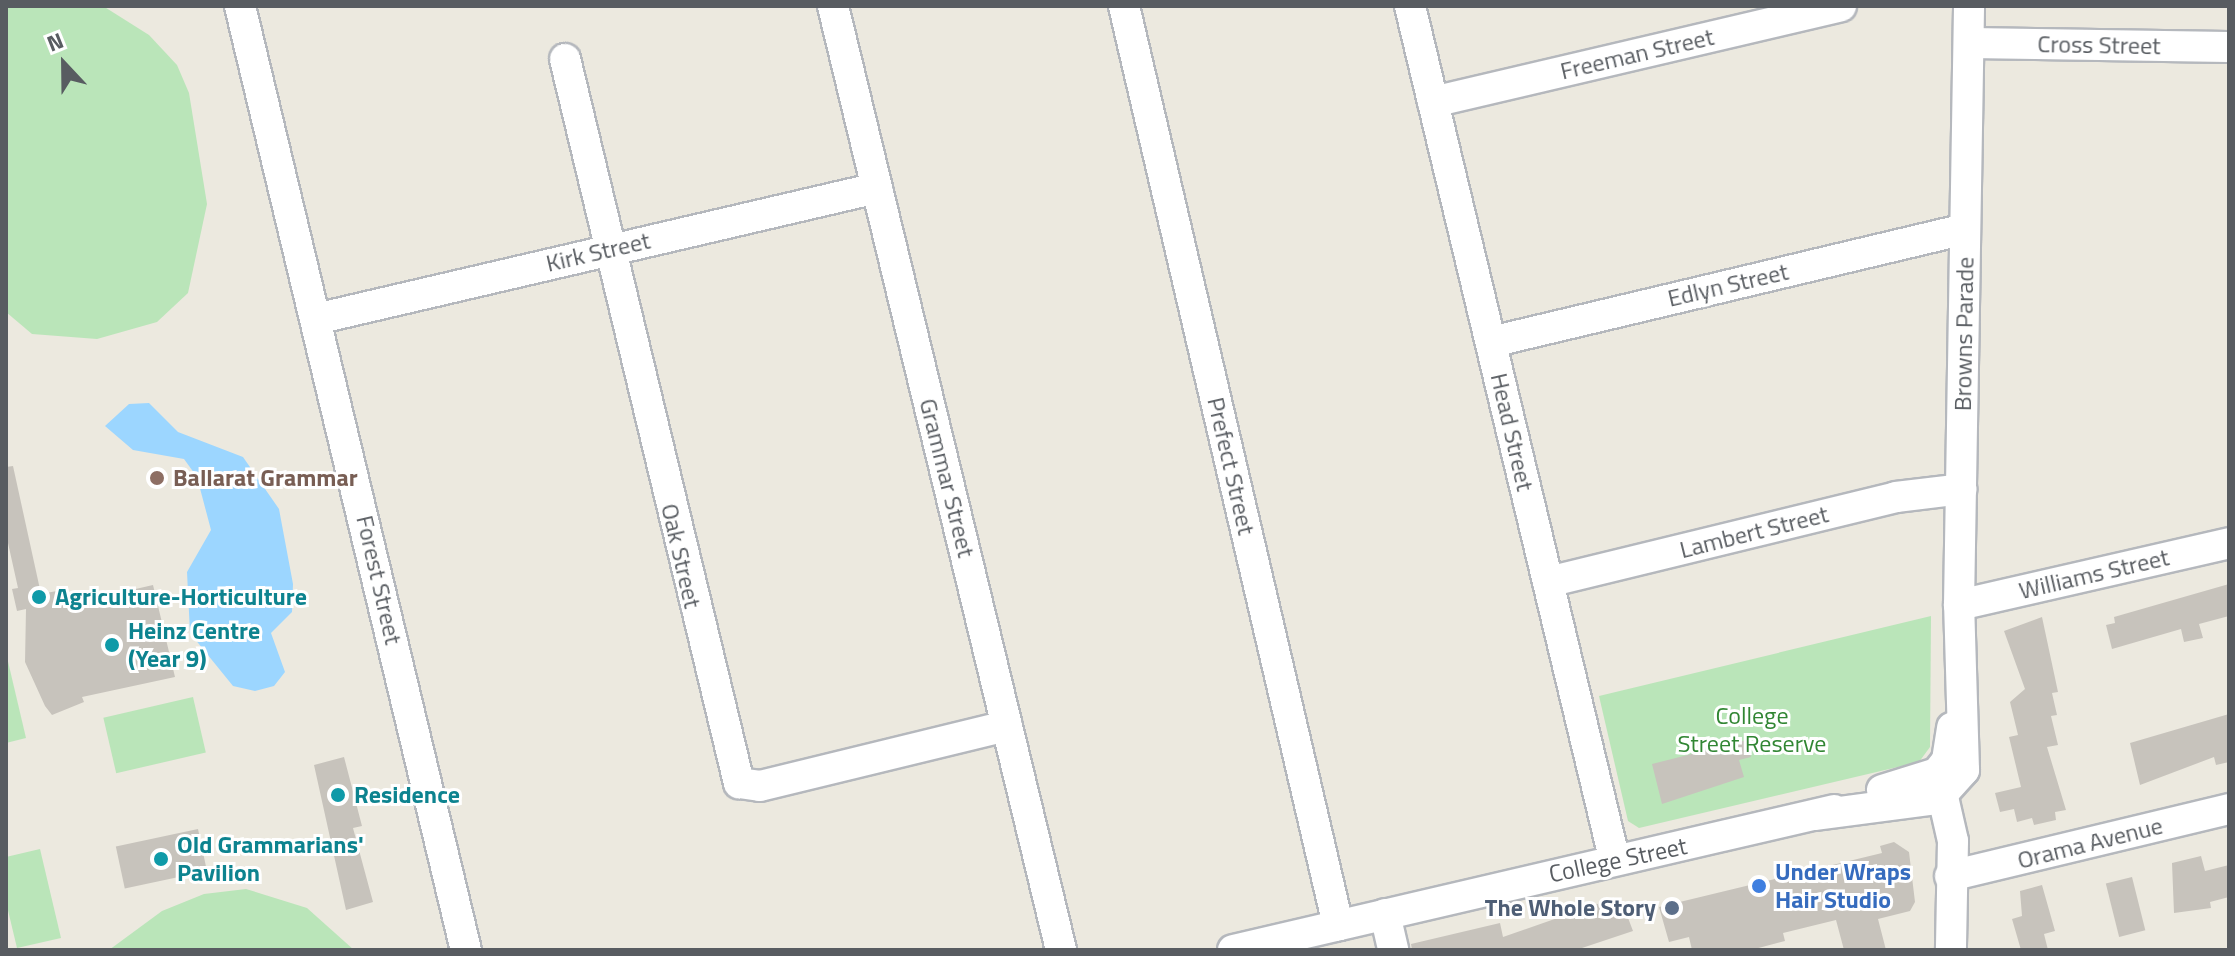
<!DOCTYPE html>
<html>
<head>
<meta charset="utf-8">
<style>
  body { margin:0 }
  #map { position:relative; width:2235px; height:956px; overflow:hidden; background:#ece9df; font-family:"Titillium Web",sans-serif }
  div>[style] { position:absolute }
  .green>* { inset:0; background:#bae5b9; transform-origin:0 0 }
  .water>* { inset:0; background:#9cd6ff }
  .building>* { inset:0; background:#c7c3bc; transform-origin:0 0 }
  .roads { filter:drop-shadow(2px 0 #b5b8bd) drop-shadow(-2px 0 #b5b8bd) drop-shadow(0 2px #b5b8bd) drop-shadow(0 -2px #b5b8bd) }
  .minor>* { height:30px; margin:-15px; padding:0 15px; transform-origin:15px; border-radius:15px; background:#fff }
  .dots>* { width:22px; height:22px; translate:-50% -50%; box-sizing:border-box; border:4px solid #fff; border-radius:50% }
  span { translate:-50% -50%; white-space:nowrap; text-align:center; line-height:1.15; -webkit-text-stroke:6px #fff; paint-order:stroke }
  .street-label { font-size:24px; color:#585c61 }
  .education-label { font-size:24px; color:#785e54; font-weight:700 }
  .left { translate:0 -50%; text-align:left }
  .culture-label { font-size:24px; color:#0d838f; font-weight:700 }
  .park-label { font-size:24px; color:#318633 }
  .shop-label { font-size:24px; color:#366cbe; font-weight:700 }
  .service-label { font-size:24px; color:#4e5e75; font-weight:700 }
  .right { translate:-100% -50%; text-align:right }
  .frame { position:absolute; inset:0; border:8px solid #585c61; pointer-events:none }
  .north { position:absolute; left:24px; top:24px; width:80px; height:80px; -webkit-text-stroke:6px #fff; paint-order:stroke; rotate:338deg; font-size:22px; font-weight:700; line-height:32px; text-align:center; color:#585c61 }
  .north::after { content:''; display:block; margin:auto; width:28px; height:36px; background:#585c61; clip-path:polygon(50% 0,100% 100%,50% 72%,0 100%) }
</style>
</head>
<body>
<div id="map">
  <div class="green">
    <div style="clip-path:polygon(12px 6px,103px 6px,149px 35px,177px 65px,189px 93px,207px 204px,188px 293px,157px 322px,97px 339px,32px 334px,6px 312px,6px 9px)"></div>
    <div style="clip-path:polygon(1931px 616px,1930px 747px,1919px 762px,1639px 828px,1628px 821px,1599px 696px)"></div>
    <div style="clip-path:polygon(6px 653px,26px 738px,6px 743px)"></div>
    <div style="left:193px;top:697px;width:57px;height:92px;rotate:77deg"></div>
    <div style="clip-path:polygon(40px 849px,61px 938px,17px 948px,6px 902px,6px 857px)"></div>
    <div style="clip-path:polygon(246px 889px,307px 908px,354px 950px,109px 950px,162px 911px,204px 894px)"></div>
  </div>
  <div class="water">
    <div style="clip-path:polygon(149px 403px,178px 432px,243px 457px,279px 509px,293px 584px,292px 612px,271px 633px,285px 672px,274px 686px,255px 691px,233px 686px,190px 633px,187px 572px,211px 530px,197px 477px,184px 459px,133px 450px,105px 426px,129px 404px)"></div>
  </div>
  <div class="building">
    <div style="clip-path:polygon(13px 466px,41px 594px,62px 590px,66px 605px,153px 585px,175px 677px,82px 697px,84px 702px,52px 715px,45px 706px,25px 662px,26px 609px,17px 611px,12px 589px,18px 588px,6px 534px,6px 467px)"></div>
    <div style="clip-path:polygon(2229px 584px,2229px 616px,2199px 624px,2203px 638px,2184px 642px,2181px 629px,2112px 649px,2106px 625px,2115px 623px,2114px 617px)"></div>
    <div style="clip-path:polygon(2042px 617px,2058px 692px,2052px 693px,2057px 715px,2051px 716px,2058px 745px,2047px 747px,2066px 810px,2055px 812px,2056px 820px,2034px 825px,2032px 818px,2017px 822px,2014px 809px,2000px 812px,1995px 793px,2021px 787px,2009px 737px,2018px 735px,2010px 702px,2025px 689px,2004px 631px)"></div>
    <div style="clip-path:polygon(2229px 714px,2229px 762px,2216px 765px,2214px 757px,2140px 785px,2130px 743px)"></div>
    <div style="clip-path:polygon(1747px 740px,1751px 757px,1739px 760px,1744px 777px,1662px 804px,1652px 764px)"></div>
    <div style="clip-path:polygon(344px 757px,362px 826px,353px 828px,373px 902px,346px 910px,314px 765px)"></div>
    <div style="left:198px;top:829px;width:43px;height:84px;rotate:78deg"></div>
    <div style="clip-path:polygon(1894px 842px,1909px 852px,1915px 902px,1910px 911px,1878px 919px,1886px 950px,1844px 950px,1836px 920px,1783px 933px,1785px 941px,1751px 950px,1692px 950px,1689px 937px,1669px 942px,1659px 907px,1882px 853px,1880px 846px)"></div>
    <div style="clip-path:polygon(2201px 856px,2205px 871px,2229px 865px,2229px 897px,2210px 902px,2211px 908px,2174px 913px,2172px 863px)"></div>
    <div style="left:2132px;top:877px;width:55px;height:27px;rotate:76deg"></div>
    <div style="clip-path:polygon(2042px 885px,2055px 931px,2044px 934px,2048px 950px,2021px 950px,2012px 919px,2022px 916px,2020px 891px)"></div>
    <div style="clip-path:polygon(1606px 901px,1607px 906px,1622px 902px,1633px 931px,1576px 950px,1412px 950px,1411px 944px,1500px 923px,1503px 937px)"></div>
  </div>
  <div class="roads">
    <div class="minor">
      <div style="left:240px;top:6px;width:971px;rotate:76.54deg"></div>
      <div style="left:833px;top:6px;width:971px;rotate:76.42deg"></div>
      <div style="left:1124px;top:6px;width:944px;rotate:76.89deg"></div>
      <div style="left:1410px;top:6px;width:876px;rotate:76.53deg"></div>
      <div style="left:1970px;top:43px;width:259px;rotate:0.9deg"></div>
      <div style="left:565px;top:59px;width:745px;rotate:76.49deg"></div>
      <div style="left:739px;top:783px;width:21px;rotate:8deg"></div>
      <div style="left:760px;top:786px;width:254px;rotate:-13.7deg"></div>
      <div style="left:1433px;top:102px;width:419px;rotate:-13.2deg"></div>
      <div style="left:320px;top:318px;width:572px;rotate:-13.14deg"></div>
      <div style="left:1491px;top:342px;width:487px;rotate:-13.4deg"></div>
      <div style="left:1548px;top:582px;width:358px;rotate:-13.7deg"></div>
      <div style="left:1896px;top:497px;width:66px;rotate:-6.9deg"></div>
      <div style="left:1959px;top:605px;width:277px;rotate:-12.9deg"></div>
      <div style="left:1929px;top:783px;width:20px;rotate:45deg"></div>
      <div style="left:1943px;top:797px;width:45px;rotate:77.2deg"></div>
      <div style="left:1953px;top:841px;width:109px;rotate:91.1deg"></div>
      <div style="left:1882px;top:790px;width:58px;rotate:-17.2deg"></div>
      <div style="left:1937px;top:773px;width:16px;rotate:-52deg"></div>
      <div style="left:1947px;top:760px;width:33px;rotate:-81deg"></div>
      <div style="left:1816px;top:815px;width:123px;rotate:-7.5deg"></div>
      <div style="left:1938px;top:799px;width:39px;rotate:-48deg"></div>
      <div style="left:1964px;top:770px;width:165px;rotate:-91.7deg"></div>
      <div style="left:1959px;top:605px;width:599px;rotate:-89.04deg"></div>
      <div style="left:1950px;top:876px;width:287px;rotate:-13.5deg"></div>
      <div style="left:1385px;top:914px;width:37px;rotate:77deg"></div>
      <div style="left:1233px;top:950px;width:617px;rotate:-13.11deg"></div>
    </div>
  </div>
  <div class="dots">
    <div style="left:157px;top:478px;background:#8d6e63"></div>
    <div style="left:39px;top:597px;background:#0f9aa8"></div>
    <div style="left:112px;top:645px;background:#0f9aa8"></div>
    <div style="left:338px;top:795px;background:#0f9aa8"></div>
    <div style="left:161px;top:859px;background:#0f9aa8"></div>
    <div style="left:1759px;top:886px;background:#3f7fe0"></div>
    <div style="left:1672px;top:908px;background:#5c6f8a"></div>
  </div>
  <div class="street-label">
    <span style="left:2099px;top:45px;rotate:1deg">Cross Street</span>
    <span style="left:1637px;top:54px;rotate:-13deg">Freeman Street</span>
    <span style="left:598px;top:252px;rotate:-13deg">Kirk Street</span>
    <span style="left:1728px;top:285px;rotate:-13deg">Edlyn Street</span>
    <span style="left:1964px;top:334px;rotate:-89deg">Browns Parade</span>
    <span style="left:1512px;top:432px;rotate:77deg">Head Street</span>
    <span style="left:1231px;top:466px;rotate:77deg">Prefect Street</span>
    <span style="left:947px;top:478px;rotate:76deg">Grammar Street</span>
    <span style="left:1754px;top:532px;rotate:-14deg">Lambert Street</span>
    <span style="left:681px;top:556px;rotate:77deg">Oak Street</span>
    <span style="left:2094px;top:574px;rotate:-13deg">Williams Street</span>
    <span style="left:379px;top:580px;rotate:77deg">Forest Street</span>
    <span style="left:2090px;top:843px;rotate:-14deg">Orama Avenue</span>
    <span style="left:1618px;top:860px;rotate:-12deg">College Street</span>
  </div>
  <div class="education-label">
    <span class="left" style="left:173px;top:478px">Ballarat Grammar</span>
  </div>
  <div class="culture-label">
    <span class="left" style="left:55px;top:597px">Agriculture-Horticulture</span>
    <span class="left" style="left:128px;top:645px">Heinz Centre<br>(Year 9)</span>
    <span class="left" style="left:354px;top:795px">Residence</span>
    <span class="left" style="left:177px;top:859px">Old Grammarians'<br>Pavilion</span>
  </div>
  <div class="park-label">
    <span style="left:1752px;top:730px">College<br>Street Reserve</span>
  </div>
  <div class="shop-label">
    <span class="left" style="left:1775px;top:886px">Under Wraps<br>Hair Studio</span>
  </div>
  <div class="service-label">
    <span class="right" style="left:1656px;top:908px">The Whole Story</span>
  </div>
  <div class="frame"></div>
  <div class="north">N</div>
</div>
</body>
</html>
